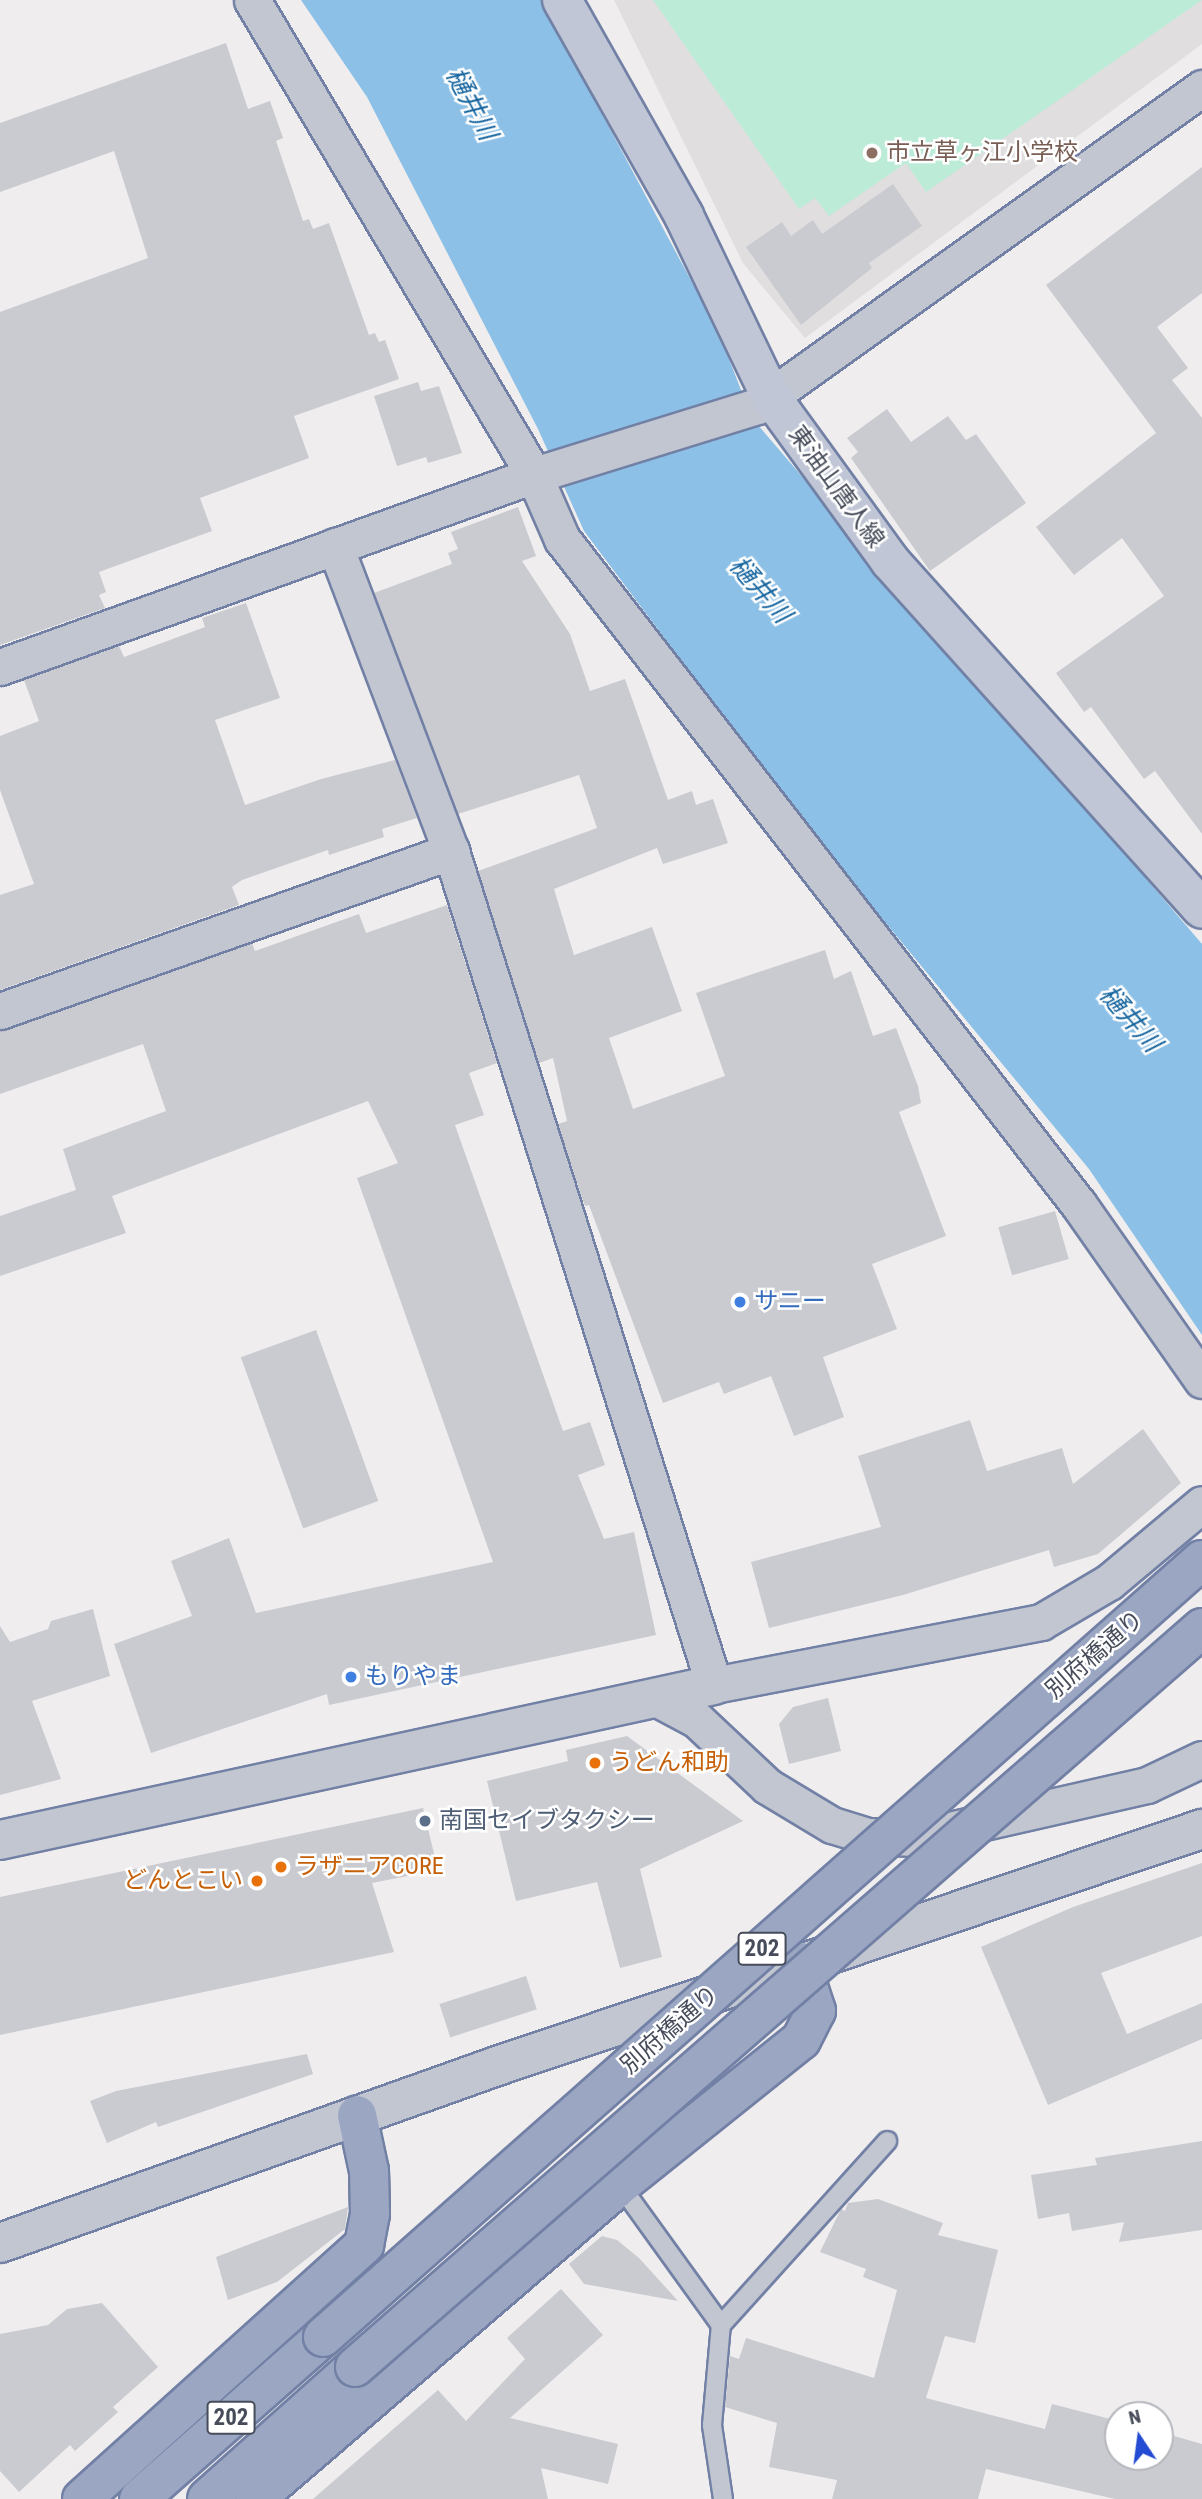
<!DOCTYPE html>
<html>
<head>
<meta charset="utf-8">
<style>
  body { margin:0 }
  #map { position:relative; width:1202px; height:2499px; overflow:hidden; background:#efeded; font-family:"Roboto Condensed","Noto Sans JP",sans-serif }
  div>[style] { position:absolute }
  .education>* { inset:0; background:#e0dede }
  .green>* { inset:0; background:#bcebd8 }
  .water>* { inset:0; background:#8cc0e6 }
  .building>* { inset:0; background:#cacbd1; transform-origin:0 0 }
  .roads { filter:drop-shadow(2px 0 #7280a5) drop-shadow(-2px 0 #7280a5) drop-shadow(0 2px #7280a5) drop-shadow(0 -2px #7280a5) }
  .service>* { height:18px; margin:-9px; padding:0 9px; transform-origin:9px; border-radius:9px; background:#c1c6d1 }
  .minor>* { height:35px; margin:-17.5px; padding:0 17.5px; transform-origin:17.5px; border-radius:17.5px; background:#c1c6d1 }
  .tertiary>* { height:38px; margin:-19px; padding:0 19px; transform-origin:19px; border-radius:19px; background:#c1c6d1 }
  .secondary>* { height:38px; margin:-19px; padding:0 19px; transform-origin:19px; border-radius:19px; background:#c0c6d5 }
  .trunk>* { height:38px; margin:-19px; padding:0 19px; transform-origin:19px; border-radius:19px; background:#9aa6c2 }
  .bridges { filter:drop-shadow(2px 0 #7280a5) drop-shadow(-2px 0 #7280a5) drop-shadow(0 2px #7280a5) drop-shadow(0 -2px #7280a5) }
  .trunk-bridge>* { height:38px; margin:-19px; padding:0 19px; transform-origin:19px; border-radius:19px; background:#9aa6c2 }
  .dots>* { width:19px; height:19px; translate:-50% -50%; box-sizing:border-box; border:4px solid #fff; border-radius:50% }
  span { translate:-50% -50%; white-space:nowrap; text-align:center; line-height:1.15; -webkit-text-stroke:5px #fff; paint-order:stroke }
  .shield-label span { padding:2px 5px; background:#fff; border:2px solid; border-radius:5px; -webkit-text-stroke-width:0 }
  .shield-label { font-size:23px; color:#464c59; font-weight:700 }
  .education-label { font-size:24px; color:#785e54 }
  .left { translate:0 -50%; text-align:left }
  .street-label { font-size:24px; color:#464c59 }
  .shop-label { font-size:24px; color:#366cbe }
  .food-label { font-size:24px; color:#c56008 }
  .right { translate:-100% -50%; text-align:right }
  .service-label { font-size:24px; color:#4e5e75 }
  .water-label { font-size:26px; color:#14649e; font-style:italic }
  .north { position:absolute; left:1104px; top:2401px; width:70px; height:70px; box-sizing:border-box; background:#fff; border:2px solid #b5b7bd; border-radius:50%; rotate:347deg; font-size:19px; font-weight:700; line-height:28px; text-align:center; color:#464c59 }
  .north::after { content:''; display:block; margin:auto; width:24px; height:32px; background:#234bd3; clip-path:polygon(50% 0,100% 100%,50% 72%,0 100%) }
</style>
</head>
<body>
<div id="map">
  <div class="education">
    <div style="clip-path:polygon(614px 0,1202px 0,1202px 44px,805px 338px,743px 263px)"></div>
  </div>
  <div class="green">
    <div style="clip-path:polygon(653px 0,1202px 0,926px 192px,906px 163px,829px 216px,815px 198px,799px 209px)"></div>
  </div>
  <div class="water">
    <div style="clip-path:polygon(301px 0,541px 0,718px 331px,752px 418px,1202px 944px,1202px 1335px,1089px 1169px,809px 830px,584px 531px,538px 429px,367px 97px)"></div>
  </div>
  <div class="building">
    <div style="clip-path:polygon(226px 43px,248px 109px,270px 101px,283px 138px,276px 141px,303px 221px,309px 219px,313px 229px,329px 223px,369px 335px,375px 333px,379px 342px,385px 340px,399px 379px,294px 416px,309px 458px,200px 498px,212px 531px,99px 572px,106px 592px,99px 595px,105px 608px,0 645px,0 312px,148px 258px,114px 151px,0 192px,0 123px)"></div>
    <div style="clip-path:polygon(1202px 167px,1202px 293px,1157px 327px,1188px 368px,1172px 380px,1202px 418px,1202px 834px,1155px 771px,1144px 779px,1091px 707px,1084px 712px,1056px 673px,1164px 596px,1122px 538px,1074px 575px,1036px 527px,1156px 433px,1046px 285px)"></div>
    <div style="clip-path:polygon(893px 184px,922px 226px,869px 263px,872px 268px,801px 325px,746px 247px,782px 222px,791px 236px,813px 220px,822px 234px)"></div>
    <div style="clip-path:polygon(418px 382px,421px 391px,439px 386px,462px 453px,428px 463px,426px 457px,397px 466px,374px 396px)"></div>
    <div style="clip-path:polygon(887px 409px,911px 442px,948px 416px,966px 440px,976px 434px,1026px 503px,930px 571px,851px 458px,858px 452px,847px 438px)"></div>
    <div style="clip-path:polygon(518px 507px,536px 556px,522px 561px,570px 634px,590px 691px,625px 679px,668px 800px,692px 791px,696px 805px,713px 799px,728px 843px,663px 864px,657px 848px,554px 889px,574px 955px,652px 927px,682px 1011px,609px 1038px,633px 1109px,725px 1076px,696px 993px,825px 950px,834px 979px,851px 971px,873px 1036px,896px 1028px,918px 1086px,921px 1103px,899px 1112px,946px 1236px,872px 1264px,897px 1329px,823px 1357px,844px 1417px,794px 1436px,771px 1376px,724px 1394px,719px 1382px,663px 1403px,589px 1205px,585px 1206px,580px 1192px,558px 1124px,567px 1121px,553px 1058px,539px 1063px,478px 871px,597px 828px,579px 775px,458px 814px,374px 593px,452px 564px,448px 553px,458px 549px,451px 532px)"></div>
    <div style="clip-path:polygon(246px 603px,280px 698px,215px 720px,245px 805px,321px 779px,395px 760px,417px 818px,382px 829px,384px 837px,329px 855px,328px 850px,242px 880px,232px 887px,239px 905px,0 990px,0 895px,34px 884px,0 790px,0 736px,39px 721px,24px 680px,119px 646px,124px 657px,205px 627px,202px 618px)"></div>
    <div style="clip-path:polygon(447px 905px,497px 1063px,469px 1073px,484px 1115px,455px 1125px,563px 1431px,590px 1422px,605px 1465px,578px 1475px,604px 1539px,634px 1532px,656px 1635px,329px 1705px,327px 1694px,151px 1753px,114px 1644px,192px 1616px,171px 1561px,229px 1538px,256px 1613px,493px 1562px,357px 1178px,398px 1163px,368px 1101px,112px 1196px,126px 1233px,0 1276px,0 1216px,76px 1190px,63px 1149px,166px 1111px,143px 1044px,0 1094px,0 1031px,252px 943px,255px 951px,359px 914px,366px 933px)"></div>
    <div style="left:1055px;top:1211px;width:50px;height:59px;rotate:74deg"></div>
    <div style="left:316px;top:1330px;width:182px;height:80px;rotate:70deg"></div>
    <div style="clip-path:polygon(970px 1420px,987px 1471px,1062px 1448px,1073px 1484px,1143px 1429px,1181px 1483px,1098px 1554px,1054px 1567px,1049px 1550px,903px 1595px,769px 1628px,751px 1562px,881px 1527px,858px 1456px)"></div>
    <div style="clip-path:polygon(93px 1609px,110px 1676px,32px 1701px,61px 1779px,0 1795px,0 1626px,10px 1642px,48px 1629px,51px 1621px)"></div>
    <div style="clip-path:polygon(828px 1698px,841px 1751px,789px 1764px,779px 1724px,793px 1707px)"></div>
    <div style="clip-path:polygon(627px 1736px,743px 1821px,640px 1869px,662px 1957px,620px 1968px,597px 1882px,516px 1901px,487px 1781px,568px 1761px,566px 1750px)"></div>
    <div style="clip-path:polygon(423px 1808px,438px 1870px,372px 1883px,394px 1952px,0 2035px,0 1897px)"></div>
    <div style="clip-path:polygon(1202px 1863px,1202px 1936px,1101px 1973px,1127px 2034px,1202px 2003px,1202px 2039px,1048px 2105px,981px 1947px,1073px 1907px)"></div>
    <div style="left:526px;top:1976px;width:35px;height:91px;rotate:72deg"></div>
    <div style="clip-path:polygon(307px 2054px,313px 2074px,158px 2127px,156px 2122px,107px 2143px,90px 2101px,116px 2091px)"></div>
    <div style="clip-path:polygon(1202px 2141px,1202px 2230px,1119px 2242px,1124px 2222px,1072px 2231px,1069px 2213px,1038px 2219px,1031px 2175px,1097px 2165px,1095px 2158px)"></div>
    <div style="clip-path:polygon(878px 2199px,943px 2223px,938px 2235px,998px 2250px,975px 2343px,945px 2336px,926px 2398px,1045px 2429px,1052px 2404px,1118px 2421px,1118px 2457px,1160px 2457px,1160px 2432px,1202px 2444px,1202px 2499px,1115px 2499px,986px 2469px,978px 2499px,832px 2499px,837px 2480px,769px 2467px,777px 2423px,725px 2407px,730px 2356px,739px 2359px,746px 2338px,874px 2378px,897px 2290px,863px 2277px,866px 2269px,820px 2252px,841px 2209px,845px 2211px,848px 2203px)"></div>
    <div style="clip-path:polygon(348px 2207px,345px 2229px,277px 2282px,228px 2300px,216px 2257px)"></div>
    <div style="clip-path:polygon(602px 2236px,617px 2240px,639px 2258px,678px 2301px,584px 2284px,569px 2264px)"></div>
    <div style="clip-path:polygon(561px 2289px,603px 2335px,510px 2418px,618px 2444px,608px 2484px,541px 2468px,548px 2499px,313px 2499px,438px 2390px,466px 2421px,525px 2359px,507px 2338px)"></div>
    <div style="clip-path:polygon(102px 2303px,158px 2367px,113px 2407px,118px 2412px,75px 2451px,70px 2445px,19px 2492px,0 2471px,0 2334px,48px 2325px,67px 2309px)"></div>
  </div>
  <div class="roads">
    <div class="service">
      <div style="left:620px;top:2185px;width:173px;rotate:54.2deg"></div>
      <div style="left:723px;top:2499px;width:75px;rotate:-98.5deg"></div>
      <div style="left:712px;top:2425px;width:100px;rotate:-84.9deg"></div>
      <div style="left:721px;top:2325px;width:248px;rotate:-47.9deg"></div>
    </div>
    <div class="minor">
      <div style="left:252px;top:0;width:552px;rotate:59.3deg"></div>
      <div style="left:534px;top:475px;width:70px;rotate:66.4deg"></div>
      <div style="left:562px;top:539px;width:843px;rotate:52.18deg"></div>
      <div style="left:1079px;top:1205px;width:214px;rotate:54.9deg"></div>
      <div style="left:335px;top:546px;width:326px;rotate:69.2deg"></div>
      <div style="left:451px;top:851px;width:874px;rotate:72.5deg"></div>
      <div style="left:714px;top:1685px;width:333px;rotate:-10.9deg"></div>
      <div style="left:1041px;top:1622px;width:79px;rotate:-30.5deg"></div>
      <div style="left:1109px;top:1582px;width:121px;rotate:-40deg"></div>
      <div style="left:0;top:667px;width:567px;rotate:-19.78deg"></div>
      <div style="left:534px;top:475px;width:233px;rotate:-17.2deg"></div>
      <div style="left:757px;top:406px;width:547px;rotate:-35.55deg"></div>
      <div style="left:0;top:1011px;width:479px;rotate:-19.5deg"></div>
      <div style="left:654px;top:1697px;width:49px;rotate:28.1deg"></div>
      <div style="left:697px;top:1720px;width:96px;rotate:43.3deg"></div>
      <div style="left:767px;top:1786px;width:76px;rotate:31deg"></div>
      <div style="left:832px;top:1825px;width:39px;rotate:17deg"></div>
      <div style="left:869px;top:1836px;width:45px;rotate:2.5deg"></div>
      <div style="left:914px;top:1838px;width:239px;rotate:-12.8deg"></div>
      <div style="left:1147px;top:1785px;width:61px;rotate:-25.3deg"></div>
    </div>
    <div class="tertiary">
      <div style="left:0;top:1840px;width:731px;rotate:-12.25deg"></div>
      <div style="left:0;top:2243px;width:528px;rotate:-19.6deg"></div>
      <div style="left:497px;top:2066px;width:744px;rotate:-18.58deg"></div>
    </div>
    <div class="secondary">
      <div style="left:562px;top:0;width:248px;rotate:60.5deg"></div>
      <div style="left:684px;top:216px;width:201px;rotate:64.3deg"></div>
      <div style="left:771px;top:397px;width:203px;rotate:54deg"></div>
      <div style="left:890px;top:561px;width:467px;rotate:48.1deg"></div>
    </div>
    <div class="trunk">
      <div style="left:82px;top:2499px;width:380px;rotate:-42deg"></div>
      <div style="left:364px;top:2245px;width:32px;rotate:-79deg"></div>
      <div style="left:370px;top:2214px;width:43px;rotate:-91.3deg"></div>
      <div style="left:369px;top:2171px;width:57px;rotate:-102.1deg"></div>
      <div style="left:139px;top:2499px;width:245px;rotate:-41.4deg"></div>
      <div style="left:207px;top:2499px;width:198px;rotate:-41.7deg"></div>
      <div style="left:255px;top:2499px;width:481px;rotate:-40.7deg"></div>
      <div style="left:620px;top:2185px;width:232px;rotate:-38.7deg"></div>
      <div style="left:801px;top:2040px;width:33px;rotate:-63deg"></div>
      <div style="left:816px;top:2011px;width:52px;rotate:-108.1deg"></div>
    </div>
  </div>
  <div class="bridges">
    <div class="trunk-bridge">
      <div style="left:323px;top:2337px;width:1173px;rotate:-41.48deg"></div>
      <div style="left:355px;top:2367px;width:1124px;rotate:-41.1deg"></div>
    </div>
  </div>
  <div class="dots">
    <div style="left:872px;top:153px;background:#8d6e63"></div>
    <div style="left:740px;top:1302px;background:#3f7fe0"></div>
    <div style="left:351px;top:1677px;background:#3f7fe0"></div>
    <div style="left:595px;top:1763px;background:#e8710a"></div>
    <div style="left:425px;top:1821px;background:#5c6f8a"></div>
    <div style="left:281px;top:1867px;background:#e8710a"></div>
    <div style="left:257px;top:1881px;background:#e8710a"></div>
  </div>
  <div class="shield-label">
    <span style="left:762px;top:1949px">202</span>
    <span style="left:231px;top:2418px">202</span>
  </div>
  <div class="education-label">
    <span class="left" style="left:886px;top:153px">市立草ヶ江小学校</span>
  </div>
  <div class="street-label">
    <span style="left:836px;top:487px;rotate:54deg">東油山唐人線</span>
    <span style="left:1095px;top:1655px;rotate:-41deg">別府橋通り</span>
    <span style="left:670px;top:2030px;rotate:-41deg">別府橋通り</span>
  </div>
  <div class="shop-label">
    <span class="left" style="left:754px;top:1302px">サニー</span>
    <span class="left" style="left:365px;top:1677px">もりやま</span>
  </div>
  <div class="food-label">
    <span class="left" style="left:609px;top:1763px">うどん和助</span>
    <span class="left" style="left:295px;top:1867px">ラザニアCORE</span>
    <span class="right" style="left:243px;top:1881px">どんとこい</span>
  </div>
  <div class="service-label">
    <span class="left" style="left:439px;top:1821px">南国セイブタクシー</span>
  </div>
  <div class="water-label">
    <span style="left:471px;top:104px;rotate:62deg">樋井川</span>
    <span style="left:760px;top:590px;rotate:49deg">樋井川</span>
    <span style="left:1130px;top:1019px;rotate:49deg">樋井川</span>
  </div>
  <div class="north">N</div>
</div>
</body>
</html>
